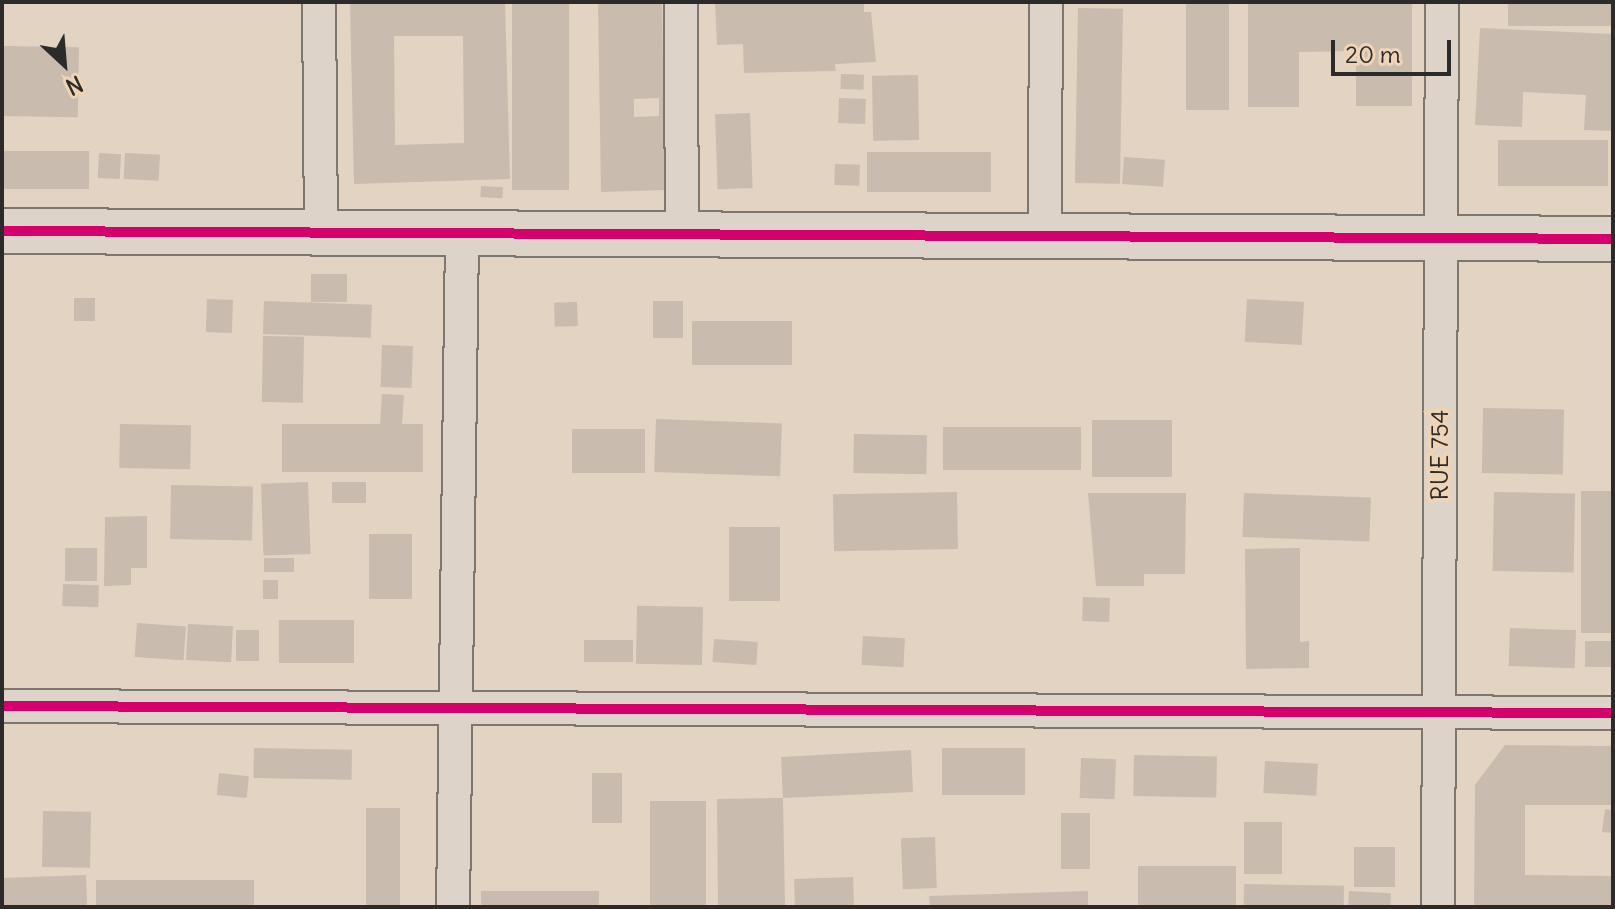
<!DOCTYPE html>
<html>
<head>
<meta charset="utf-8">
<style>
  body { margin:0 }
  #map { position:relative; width:1615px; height:909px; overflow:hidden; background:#e2d3c3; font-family:Delius,sans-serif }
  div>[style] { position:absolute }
  .building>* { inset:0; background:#c9bbae; transform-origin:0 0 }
  .roads { filter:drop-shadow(2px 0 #7d776f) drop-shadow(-2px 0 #7d776f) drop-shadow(0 2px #7d776f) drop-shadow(0 -2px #7d776f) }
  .street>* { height:32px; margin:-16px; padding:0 16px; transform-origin:16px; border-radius:16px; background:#ddd3c8 }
  .secondary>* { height:44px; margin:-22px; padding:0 22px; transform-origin:22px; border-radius:22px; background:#ddd3c8 }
  .cycleway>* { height:10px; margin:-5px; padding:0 5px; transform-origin:5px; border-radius:5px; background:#d6006c }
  span { translate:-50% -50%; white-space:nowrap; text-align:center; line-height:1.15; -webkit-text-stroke:8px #efd3b6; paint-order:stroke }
  .street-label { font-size:24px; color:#2b2b2b }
  .frame { position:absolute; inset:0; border:4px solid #2b2b2b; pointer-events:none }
  .north { position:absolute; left:24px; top:24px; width:80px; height:80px; -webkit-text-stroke:6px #efd3b6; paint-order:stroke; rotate:154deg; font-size:22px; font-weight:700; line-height:32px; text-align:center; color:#2b2b2b }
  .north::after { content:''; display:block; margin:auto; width:28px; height:36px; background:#2b2b2b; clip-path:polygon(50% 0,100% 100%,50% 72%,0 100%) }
  .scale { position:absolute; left:1331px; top:40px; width:120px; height:36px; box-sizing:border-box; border:4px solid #2b2b2b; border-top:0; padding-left:10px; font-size:24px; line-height:28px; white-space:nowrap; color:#2b2b2b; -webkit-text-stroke:6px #efd3b6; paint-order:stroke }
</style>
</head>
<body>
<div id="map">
  <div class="building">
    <div style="clip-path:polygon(evenodd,350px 2px,505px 2px,510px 179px,354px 184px,350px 2px,394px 36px,463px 36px,464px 143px,395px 145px,394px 36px)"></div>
    <div style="left:512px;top:2px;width:57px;height:188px"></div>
    <div style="clip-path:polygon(evenodd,598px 2px,662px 2px,665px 190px,601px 192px,598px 2px,659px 98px,659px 116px,634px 117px,634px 99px,659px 98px)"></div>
    <div style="clip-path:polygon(715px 2px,864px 2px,864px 12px,871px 12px,876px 62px,835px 64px,836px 71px,744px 73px,743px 44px,717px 45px)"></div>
    <div style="left:1186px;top:2px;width:43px;height:108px"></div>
    <div style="clip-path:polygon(1248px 2px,1412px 2px,1412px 106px,1356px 106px,1356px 51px,1299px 52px,1299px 107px,1248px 107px)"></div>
    <div style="left:1508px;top:2px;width:105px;height:24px"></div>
    <div style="left:1078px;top:8px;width:45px;height:175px;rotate:1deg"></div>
    <div style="clip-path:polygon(1480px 28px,1613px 34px,1613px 131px,1584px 130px,1586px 95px,1523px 92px,1522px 127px,1475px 125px)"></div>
    <div style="left:2px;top:46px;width:77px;height:70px;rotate:1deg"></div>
    <div style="left:841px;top:74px;width:23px;height:15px;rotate:2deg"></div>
    <div style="left:918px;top:75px;width:65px;height:46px;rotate:89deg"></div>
    <div style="left:839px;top:98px;width:27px;height:25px;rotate:2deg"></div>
    <div style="left:750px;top:113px;width:75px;height:35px;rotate:88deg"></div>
    <div style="left:1608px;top:140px;width:46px;height:110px;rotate:90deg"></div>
    <div style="left:2px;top:151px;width:87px;height:38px"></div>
    <div style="left:867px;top:152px;width:124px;height:40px"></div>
    <div style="left:99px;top:153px;width:22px;height:25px;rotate:3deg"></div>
    <div style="left:125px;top:153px;width:35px;height:26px;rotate:3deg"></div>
    <div style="left:1124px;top:157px;width:41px;height:27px;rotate:4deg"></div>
    <div style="left:835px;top:164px;width:25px;height:21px;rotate:2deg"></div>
    <div style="left:481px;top:186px;width:22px;height:11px;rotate:3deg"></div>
    <div style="left:311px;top:274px;width:36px;height:28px"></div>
    <div style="left:74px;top:298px;width:21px;height:23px"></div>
    <div style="left:207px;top:299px;width:26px;height:33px;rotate:2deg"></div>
    <div style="left:1247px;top:299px;width:57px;height:43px;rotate:3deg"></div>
    <div style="left:264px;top:301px;width:108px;height:33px;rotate:2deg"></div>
    <div style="left:683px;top:301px;width:37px;height:30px;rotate:90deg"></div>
    <div style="left:577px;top:302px;width:24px;height:23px;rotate:88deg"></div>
    <div style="left:692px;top:321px;width:100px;height:44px"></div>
    <div style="left:263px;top:336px;width:41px;height:66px;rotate:1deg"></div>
    <div style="left:382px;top:345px;width:31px;height:42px;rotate:2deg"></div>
    <div style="clip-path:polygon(382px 394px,404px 395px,402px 424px,423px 424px,423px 472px,282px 472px,282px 424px,380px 424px)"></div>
    <div style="left:1483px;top:408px;width:81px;height:65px;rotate:1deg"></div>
    <div style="left:656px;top:419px;width:126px;height:53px;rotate:2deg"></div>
    <div style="left:1092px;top:420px;width:80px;height:57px"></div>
    <div style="left:120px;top:424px;width:71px;height:44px;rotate:1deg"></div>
    <div style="left:943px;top:427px;width:138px;height:43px"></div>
    <div style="left:572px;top:429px;width:73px;height:44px"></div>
    <div style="left:854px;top:434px;width:73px;height:39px;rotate:1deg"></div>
    <div style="left:308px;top:482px;width:72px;height:47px;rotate:88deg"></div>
    <div style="left:332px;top:482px;width:34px;height:21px"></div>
    <div style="left:171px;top:485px;width:82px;height:54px;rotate:1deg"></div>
    <div style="left:1581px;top:491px;width:32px;height:142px"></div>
    <div style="left:957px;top:492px;width:57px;height:124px;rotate:89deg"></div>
    <div style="left:1494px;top:492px;width:81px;height:79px;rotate:1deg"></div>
    <div style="clip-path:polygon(1088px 493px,1186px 493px,1185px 574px,1144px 574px,1144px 586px,1096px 586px)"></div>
    <div style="left:1244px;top:493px;width:127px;height:44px;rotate:2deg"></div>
    <div style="clip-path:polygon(147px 516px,147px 568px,131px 568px,131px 585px,104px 586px,105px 517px)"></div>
    <div style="left:729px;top:527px;width:51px;height:74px"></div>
    <div style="left:369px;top:534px;width:43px;height:65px"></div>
    <div style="left:97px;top:548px;width:33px;height:32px;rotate:90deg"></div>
    <div style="clip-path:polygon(1300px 548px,1300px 642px,1309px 641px,1309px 668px,1246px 669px,1245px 549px)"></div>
    <div style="left:264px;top:558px;width:30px;height:14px"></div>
    <div style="left:263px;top:580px;width:15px;height:19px"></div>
    <div style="left:63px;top:584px;width:36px;height:22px;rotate:2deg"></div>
    <div style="left:1083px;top:597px;width:27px;height:24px;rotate:2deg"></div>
    <div style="left:703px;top:607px;width:58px;height:66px;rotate:91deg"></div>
    <div style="left:279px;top:620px;width:75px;height:43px"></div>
    <div style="left:137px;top:623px;width:49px;height:34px;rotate:4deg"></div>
    <div style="left:188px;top:624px;width:45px;height:36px;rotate:3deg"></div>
    <div style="left:1510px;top:628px;width:66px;height:38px;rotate:2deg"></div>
    <div style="left:236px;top:630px;width:23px;height:31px"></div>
    <div style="left:863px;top:636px;width:42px;height:29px;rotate:3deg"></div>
    <div style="left:714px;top:639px;width:44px;height:23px;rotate:4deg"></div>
    <div style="left:584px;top:640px;width:49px;height:22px"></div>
    <div style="left:1585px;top:641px;width:28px;height:26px"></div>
    <div style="clip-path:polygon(1505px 745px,1613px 746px,1613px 805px,1525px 805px,1525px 875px,1612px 876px,1612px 907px,1474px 907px,1475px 785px)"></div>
    <div style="left:254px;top:748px;width:98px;height:30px;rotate:1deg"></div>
    <div style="left:1025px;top:748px;width:47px;height:83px;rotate:90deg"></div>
    <div style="clip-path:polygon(911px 750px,913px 792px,783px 798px,785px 907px,718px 907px,717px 799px,783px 798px,781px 757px)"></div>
    <div style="left:1134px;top:755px;width:83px;height:41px;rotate:1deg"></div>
    <div style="left:1081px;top:758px;width:35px;height:40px;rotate:2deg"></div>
    <div style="left:1265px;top:761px;width:53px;height:32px;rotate:3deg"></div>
    <div style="left:219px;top:773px;width:30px;height:22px;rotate:6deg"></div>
    <div style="left:592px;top:773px;width:30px;height:50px"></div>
    <div style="left:650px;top:801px;width:56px;height:106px"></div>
    <div style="left:366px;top:808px;width:34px;height:99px"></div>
    <div style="clip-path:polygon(1605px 809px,1613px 810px,1613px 833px,1602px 832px)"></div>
    <div style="left:43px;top:811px;width:48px;height:56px;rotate:1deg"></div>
    <div style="left:1061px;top:813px;width:29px;height:56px"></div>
    <div style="left:1244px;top:822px;width:38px;height:52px"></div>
    <div style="left:935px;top:837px;width:51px;height:34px;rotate:88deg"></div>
    <div style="left:1354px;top:847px;width:41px;height:40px"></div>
    <div style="left:1138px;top:866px;width:98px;height:41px"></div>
    <div style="left:86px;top:875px;width:32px;height:84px;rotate:88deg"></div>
    <div style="left:853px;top:877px;width:30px;height:59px;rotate:88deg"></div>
    <div style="left:96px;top:880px;width:158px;height:27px"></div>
    <div style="left:1244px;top:884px;width:100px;height:23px;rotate:1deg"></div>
    <div style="left:481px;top:891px;width:118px;height:16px"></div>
    <div style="clip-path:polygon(1088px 891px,1088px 907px,930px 907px,929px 896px)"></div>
    <div style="left:1349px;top:891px;width:42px;height:16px;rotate:3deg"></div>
  </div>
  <div class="roads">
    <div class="street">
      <div style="left:319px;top:2px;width:231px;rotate:89.5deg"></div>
      <div style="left:681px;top:2px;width:232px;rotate:89.8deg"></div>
      <div style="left:1045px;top:236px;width:234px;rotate:-89.8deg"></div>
      <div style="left:2px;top:706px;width:1611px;rotate:0.25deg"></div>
      <div style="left:453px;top:907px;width:674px;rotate:-89.23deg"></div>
      <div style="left:1438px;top:907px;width:905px;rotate:-89.75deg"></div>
    </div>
    <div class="secondary">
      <div style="left:2px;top:231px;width:1611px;rotate:0.28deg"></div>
    </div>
  </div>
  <div class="cycleway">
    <div style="left:2px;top:231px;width:1611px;rotate:0.28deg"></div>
    <div style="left:2px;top:706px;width:1611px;rotate:0.25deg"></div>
  </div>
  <div class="street-label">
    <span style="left:1440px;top:455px;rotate:-90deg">RUE 754</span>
  </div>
  <div class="frame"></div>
  <div class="north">N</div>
  <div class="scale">20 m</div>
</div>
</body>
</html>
